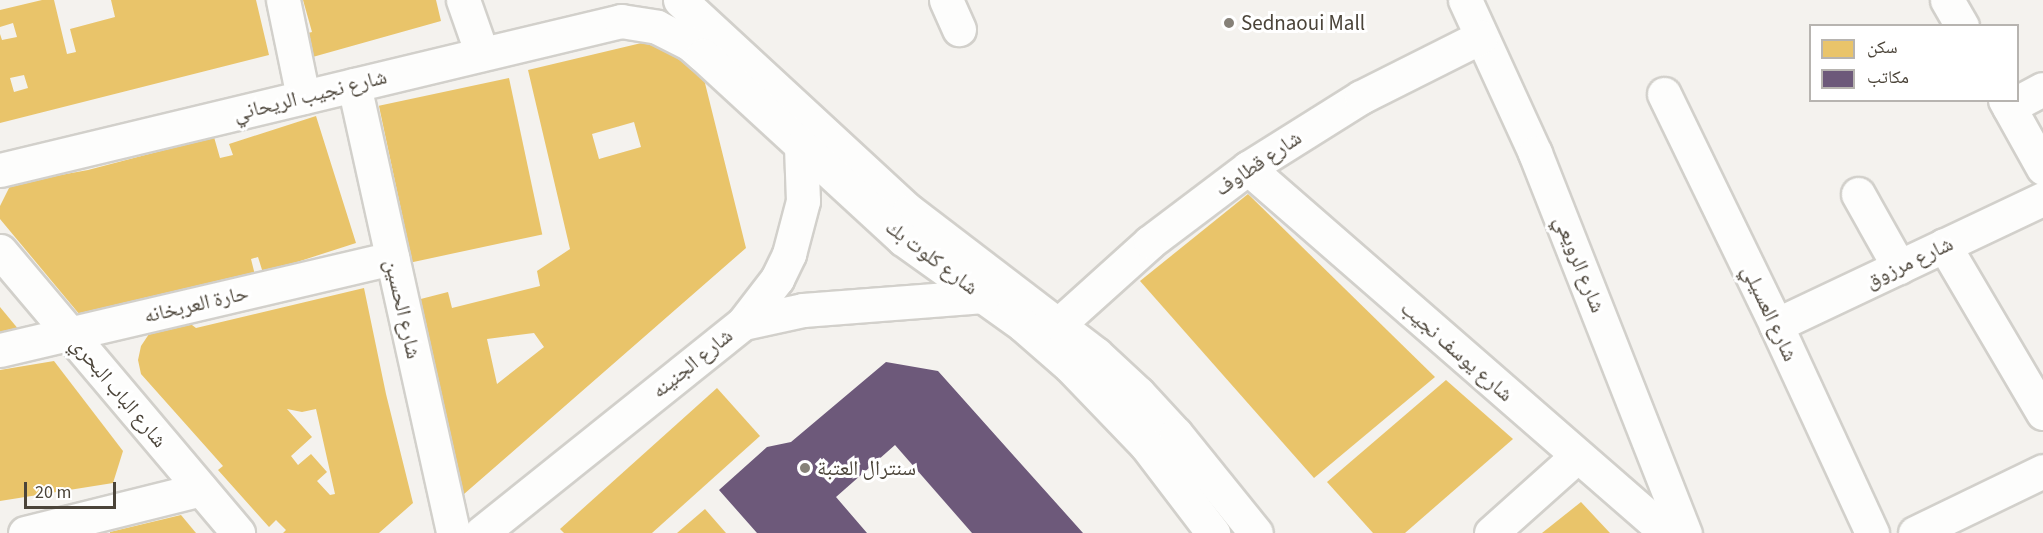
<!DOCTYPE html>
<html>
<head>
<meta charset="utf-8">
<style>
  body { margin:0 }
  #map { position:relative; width:2043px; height:533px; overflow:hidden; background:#f4f2ee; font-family:"Source Sans 3","Noto Naskh Arabic",sans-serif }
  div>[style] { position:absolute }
  .homes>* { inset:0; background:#e9c46a; transform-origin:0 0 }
  .offices>* { inset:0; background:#6d597a }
  .roads { filter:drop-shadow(2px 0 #d2d0cb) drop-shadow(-2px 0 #d2d0cb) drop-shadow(0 2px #d2d0cb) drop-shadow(0 -2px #d2d0cb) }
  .minor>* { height:33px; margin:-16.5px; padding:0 16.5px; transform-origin:16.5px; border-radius:16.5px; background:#fdfdfc }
  .dots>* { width:16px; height:16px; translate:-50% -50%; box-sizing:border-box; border:3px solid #fff; border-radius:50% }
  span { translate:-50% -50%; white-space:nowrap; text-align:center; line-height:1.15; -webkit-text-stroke:6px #fff; paint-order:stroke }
  .poi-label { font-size:21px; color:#4b4439 }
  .left { translate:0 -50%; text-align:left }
  .street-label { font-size:21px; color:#4b4439 }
  .legend { position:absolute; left:1809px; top:24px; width:210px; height:78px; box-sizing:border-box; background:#fff; border:2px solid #b7b4b0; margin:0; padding:8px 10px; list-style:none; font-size:18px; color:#4b4439 }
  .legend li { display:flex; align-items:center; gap:12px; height:30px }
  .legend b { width:30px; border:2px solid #b7b4b0 }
  .scale { position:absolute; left:24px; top:482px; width:92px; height:27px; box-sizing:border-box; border:3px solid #4b4439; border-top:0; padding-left:8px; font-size:18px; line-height:21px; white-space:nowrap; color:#4b4439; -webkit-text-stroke:4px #fff; paint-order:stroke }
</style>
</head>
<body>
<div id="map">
  <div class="homes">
    <div style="clip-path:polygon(evenodd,42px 0,54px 0,67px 54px,76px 52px,70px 29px,115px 17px,111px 0,256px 0,269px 55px,0 123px,0 34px,2px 40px,17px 37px,13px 23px,0 27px,0 10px,42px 0,24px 75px,28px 88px,14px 92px,10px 78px,24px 75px)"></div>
    <div style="clip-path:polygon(303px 0,436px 0,441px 21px,302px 60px,296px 36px,312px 32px)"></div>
    <div style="clip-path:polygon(evenodd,654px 40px,700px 63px,746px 248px,456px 501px,409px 302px,448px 292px,452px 308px,540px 286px,537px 271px,570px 249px,528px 70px,654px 40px,634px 122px,641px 147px,599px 159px,592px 134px,634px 122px,654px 40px,534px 333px,544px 347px,497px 384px,487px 339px,534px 333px)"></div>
    <div style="left:509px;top:78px;width:160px;height:133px;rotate:78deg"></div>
    <div style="clip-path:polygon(316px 116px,356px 243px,263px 273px,258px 257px,251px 259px,255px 275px,85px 321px,0 219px,0 206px,11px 184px,88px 170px,214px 137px,220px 158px,233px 155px,229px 144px)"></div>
    <div style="clip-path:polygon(1248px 194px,1435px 377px,1314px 478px,1140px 281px)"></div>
    <div style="clip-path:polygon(evenodd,364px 288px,386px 394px,413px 503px,379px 533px,283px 533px,286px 530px,276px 520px,269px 527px,218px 470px,223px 466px,141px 374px,138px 360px,141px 346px,151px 331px,188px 322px,196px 328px,364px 288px,287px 409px,302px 412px,316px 409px,335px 494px,330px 495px,317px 481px,327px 472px,311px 454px,298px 465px,291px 456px,312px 437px,287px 409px)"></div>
    <div style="clip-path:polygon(0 307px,24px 336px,0 342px)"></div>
    <div style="clip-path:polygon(54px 361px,123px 451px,113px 483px,0 501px,0 370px)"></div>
    <div style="clip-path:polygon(1446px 380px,1513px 439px,1405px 533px,1373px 533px,1327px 482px)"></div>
    <div style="clip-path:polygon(717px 388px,760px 436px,652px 533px,564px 533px,560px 529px)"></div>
    <div style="clip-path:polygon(1581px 502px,1610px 533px,1542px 533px)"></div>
    <div style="clip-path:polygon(705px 509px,726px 533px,677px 533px)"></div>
    <div style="clip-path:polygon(181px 515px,196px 533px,110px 533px,110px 532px)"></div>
  </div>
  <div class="offices">
    <div style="clip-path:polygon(886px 362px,938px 371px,1083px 533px,972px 533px,895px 445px,836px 497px,867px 533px,757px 533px,719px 490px,767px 447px,791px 442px)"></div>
  </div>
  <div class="roads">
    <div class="minor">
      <div style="left:283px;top:0;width:99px;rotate:78.3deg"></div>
      <div style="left:463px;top:0;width:57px;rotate:70.6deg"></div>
      <div style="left:680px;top:0;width:311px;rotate:42.7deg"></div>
      <div style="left:909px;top:211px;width:235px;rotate:37.4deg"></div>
      <div style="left:1096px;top:354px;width:57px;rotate:42.9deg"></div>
      <div style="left:1138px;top:393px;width:56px;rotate:47.2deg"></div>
      <div style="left:1176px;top:434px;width:127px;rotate:51.1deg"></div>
      <div style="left:946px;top:0;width:32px;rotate:66deg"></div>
      <div style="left:1465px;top:0;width:168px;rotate:65.4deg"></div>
      <div style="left:1535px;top:153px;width:409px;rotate:68.5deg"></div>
      <div style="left:1947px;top:0;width:30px;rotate:60deg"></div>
      <div style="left:354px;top:85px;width:459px;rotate:77.5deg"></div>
      <div style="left:1664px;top:94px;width:257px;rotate:64.1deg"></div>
      <div style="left:1776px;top:325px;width:229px;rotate:65.2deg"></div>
      <div style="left:2005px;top:100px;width:78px;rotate:60.8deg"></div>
      <div style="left:2009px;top:107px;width:38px;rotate:-28deg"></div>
      <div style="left:1248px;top:168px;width:556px;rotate:41.06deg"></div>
      <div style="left:0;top:170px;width:639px;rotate:-13.49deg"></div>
      <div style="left:621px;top:21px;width:36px;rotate:9deg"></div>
      <div style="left:657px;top:27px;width:36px;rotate:27deg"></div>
      <div style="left:689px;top:43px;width:18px;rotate:41deg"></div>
      <div style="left:703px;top:55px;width:272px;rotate:42.6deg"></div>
      <div style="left:903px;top:239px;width:148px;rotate:35.6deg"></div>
      <div style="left:1023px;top:325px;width:62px;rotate:41.1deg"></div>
      <div style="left:1070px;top:366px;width:110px;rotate:46.1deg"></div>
      <div style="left:1146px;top:445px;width:111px;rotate:52.7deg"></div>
      <div style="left:1858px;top:194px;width:84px;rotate:60.7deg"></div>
      <div style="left:1944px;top:245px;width:195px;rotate:59.5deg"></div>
      <div style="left:0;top:251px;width:369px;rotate:49.8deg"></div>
      <div style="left:743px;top:323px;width:56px;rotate:-52.3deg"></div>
      <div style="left:777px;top:279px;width:28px;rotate:-64deg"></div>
      <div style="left:789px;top:254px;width:55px;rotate:-75.2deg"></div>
      <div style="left:803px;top:201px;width:55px;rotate:-92.1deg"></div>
      <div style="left:1059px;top:324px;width:122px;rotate:-42deg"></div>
      <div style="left:1150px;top:242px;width:123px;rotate:-37.1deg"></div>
      <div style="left:1248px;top:168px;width:133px;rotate:-32.1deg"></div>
      <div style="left:1361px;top:97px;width:134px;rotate:-26.6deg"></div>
      <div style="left:1776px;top:325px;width:295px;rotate:-25.3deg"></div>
      <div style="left:0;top:350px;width:403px;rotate:-13.2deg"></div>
      <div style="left:25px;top:533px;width:181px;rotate:-14deg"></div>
      <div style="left:481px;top:533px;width:336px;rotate:-38.7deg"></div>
      <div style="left:743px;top:323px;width:61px;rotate:-12.2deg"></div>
      <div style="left:803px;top:310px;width:181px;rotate:-4.4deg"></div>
      <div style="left:983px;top:296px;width:9px;rotate:-54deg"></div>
      <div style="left:1491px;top:533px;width:115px;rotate:-41.8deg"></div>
      <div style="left:1915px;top:533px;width:142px;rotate:-25.8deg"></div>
    </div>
  </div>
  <div class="dots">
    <div style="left:1229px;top:23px;background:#868178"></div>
    <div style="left:805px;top:468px;background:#868178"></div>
  </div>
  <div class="poi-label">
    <span class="left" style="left:1241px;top:23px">Sednaoui Mall</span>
    <span class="left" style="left:817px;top:468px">سنترال العتبة</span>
  </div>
  <div class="street-label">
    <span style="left:310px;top:95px;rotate:-14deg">شارع نجيب الريحاني</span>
    <span style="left:1258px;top:163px;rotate:-34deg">شارع قطاوف</span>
    <span style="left:932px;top:257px;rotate:37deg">شارع كلوت بك</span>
    <span style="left:1909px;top:262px;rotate:-25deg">شارع مرزوق</span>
    <span style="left:1580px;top:264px;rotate:68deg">شارع الرويعي</span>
    <span style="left:196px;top:304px;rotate:-13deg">حارة العربخانه</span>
    <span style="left:403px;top:309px;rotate:77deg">شارع الحسين</span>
    <span style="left:1770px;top:313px;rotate:65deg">شارع العسيلي</span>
    <span style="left:1457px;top:351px;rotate:41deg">شارع يوسف نجيب</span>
    <span style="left:692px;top:363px;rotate:-39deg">شارع الجنينه</span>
    <span style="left:119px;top:392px;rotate:50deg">شارع الباب البحري</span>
  </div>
  <ul class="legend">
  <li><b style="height:16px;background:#e9c46a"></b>سكن</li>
  <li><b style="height:16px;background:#6d597a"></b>مكاتب</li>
  </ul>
  <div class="scale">20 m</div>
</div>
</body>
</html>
